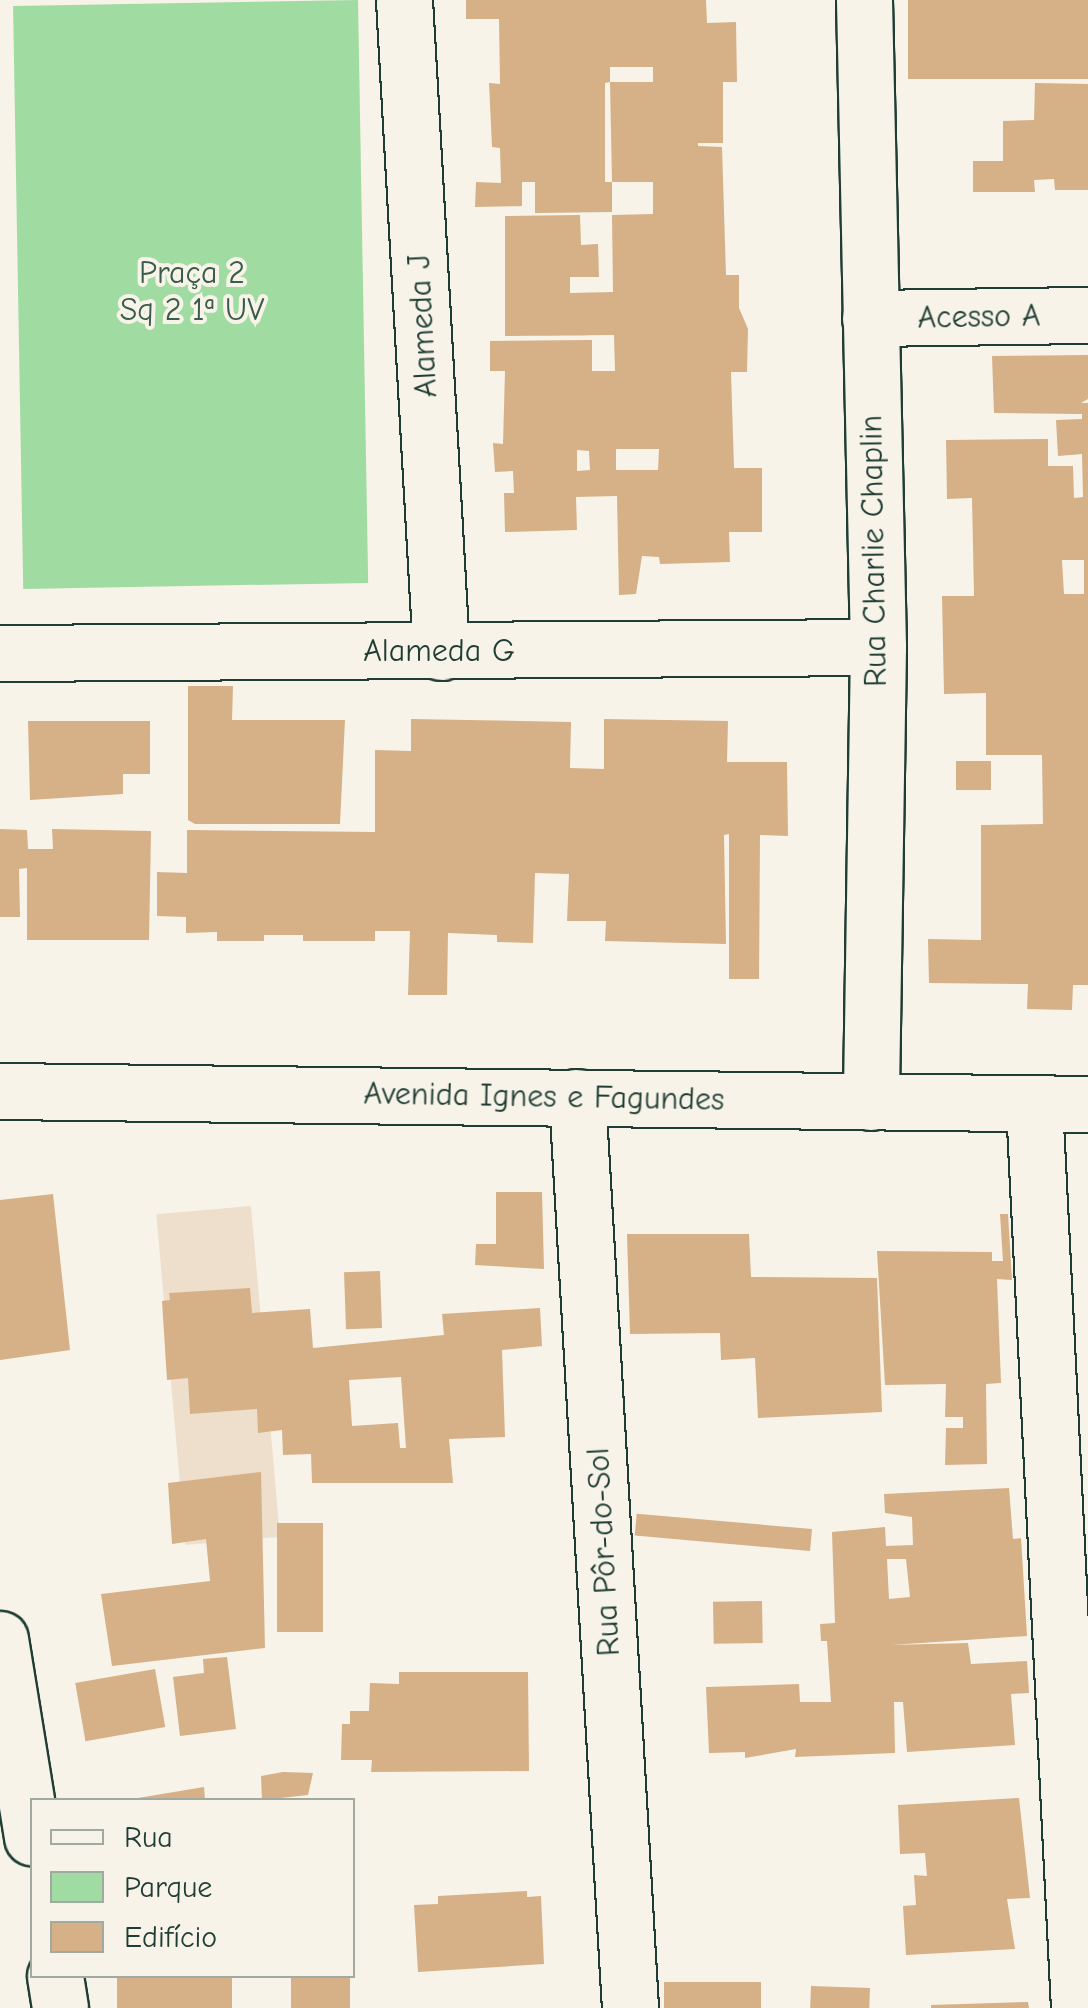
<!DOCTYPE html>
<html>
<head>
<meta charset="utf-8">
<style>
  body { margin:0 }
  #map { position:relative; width:1088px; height:2008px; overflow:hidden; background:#f7f3e8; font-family:"Comic Neue",sans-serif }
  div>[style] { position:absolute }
  .built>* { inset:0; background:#eddfcb; transform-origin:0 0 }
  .green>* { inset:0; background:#a0dca2; transform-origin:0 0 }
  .building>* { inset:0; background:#d6b087; transform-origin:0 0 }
  .roads { filter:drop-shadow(2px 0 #1f3d34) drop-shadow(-2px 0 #1f3d34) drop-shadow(0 2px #1f3d34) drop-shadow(0 -2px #1f3d34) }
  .minor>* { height:55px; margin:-27.5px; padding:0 27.5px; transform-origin:27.5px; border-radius:27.5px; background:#f7f3e8 }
  .tertiary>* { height:55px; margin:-27.5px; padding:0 27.5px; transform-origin:27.5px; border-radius:27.5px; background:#f7f3e8 }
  span { translate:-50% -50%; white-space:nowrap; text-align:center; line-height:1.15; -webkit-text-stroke:8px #f7f3e8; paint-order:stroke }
  .park-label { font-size:32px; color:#395d4a }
  .street-label { font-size:32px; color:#1f3d34 }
  .legend { position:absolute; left:30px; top:1798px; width:325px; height:180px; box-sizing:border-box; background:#f7f3e8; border:2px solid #a1aaa0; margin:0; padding:12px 18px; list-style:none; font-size:30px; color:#1f3d34 }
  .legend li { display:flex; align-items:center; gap:20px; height:50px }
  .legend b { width:50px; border:2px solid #a1aaa0 }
</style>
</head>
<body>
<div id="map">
  <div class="built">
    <div style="left:251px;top:1206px;width:332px;height:95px;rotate:85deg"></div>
  </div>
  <div class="green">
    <div style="left:358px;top:0;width:583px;height:345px;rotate:89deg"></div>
  </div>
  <div class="building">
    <div style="clip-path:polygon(evenodd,466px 0,706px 0,707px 23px,736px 22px,737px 82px,723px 82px,723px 143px,698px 143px,698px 146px,722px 147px,726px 275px,739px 275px,739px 308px,748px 329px,747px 372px,731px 372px,734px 468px,762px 468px,762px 532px,729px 532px,730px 562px,660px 564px,659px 557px,642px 556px,636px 594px,619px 595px,617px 496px,576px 497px,577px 530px,505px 532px,504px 493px,514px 493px,513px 471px,495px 472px,493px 443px,503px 444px,505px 371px,490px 371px,490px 341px,592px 340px,592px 371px,615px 371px,614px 335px,505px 336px,505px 216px,580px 215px,581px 245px,598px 244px,599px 277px,570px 277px,570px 293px,613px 292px,612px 215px,653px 214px,653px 182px,612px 182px,610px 82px,605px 83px,605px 182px,612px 182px,612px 212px,535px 213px,535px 182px,522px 182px,522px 206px,475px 207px,476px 182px,501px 183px,500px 148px,492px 147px,489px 83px,500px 84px,499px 19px,466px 19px,466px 0,610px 67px,653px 67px,653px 82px,610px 82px,610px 67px,466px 0,616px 449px,659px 449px,658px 470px,616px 470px,616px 449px,466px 0,577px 450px,589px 451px,590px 470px,577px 471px,577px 450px)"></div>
    <div style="left:908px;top:0;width:180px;height:79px"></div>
    <div style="clip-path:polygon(1035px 83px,1088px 84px,1088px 190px,1055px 190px,1054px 179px,1034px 180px,1035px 192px,973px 192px,973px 161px,1003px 161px,1003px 121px,1034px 120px)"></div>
    <div style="clip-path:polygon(evenodd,1088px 355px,1088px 399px,1081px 403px,1088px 403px,1088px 985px,1073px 985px,1072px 1010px,1027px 1009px,1028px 984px,929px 983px,928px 939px,981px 940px,981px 825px,1043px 824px,1042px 755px,986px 755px,986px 693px,944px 694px,942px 596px,974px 596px,972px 498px,947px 499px,946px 440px,1048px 439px,1048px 466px,1073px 466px,1074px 498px,1083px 497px,1082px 454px,1058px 456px,1056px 420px,1082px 419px,1082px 414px,994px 413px,992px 356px,1088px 355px,1062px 560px,1084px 560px,1084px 594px,1064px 594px,1062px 560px)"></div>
    <div style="clip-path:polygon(188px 686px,233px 686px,232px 720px,345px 720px,340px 824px,195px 824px,188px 820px)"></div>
    <div style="clip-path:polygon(411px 719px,571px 722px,570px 768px,604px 769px,604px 719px,728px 721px,727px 762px,787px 762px,788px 836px,760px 835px,759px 979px,729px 979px,729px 834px,724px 835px,726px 944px,605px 941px,606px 921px,567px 921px,569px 874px,535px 873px,533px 943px,497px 942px,497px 935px,448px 933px,447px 995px,408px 995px,410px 931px,375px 931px,375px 941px,303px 941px,303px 935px,264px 935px,264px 941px,217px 941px,217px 932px,186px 933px,186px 917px,157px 916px,157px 872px,187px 873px,187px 830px,375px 832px,375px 750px,411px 751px)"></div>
    <div style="clip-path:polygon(28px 721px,150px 721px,150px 774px,123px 774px,123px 794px,30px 800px)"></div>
    <div style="left:956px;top:761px;width:35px;height:29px"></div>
    <div style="clip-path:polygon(0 829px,27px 830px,28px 849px,53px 849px,52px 829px,151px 831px,149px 940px,27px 940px,27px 868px,19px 869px,20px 917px,0 917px)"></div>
    <div style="clip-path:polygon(496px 1192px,542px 1192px,544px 1269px,475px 1265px,476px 1244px,496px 1244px)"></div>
    <div style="clip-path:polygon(53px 1194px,70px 1350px,0 1360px,0 1200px)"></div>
    <div style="clip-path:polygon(1000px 1214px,1008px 1214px,1012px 1280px,997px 1279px,1001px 1383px,986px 1384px,987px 1464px,945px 1465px,946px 1428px,963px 1428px,963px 1417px,945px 1417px,946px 1384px,885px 1385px,877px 1251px,992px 1252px,992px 1261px,1003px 1261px)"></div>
    <div style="clip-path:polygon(627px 1234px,749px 1234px,751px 1277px,877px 1278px,882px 1412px,758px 1418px,755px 1358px,721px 1360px,720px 1333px,630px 1334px)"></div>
    <div style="left:380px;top:1271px;width:57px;height:36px;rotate:88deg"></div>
    <div style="clip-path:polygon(evenodd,250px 1288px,252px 1313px,310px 1309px,313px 1348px,444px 1335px,442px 1314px,540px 1308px,542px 1346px,502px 1350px,505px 1437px,449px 1439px,453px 1483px,312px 1483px,311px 1454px,283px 1455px,282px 1430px,258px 1433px,257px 1409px,190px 1414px,188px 1378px,167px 1380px,162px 1301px,170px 1300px,169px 1293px,250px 1288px,401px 1377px,406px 1448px,400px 1448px,398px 1423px,352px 1426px,349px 1380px,401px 1377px)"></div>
    <div style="clip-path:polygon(261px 1472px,265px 1648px,112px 1666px,101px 1594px,210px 1581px,206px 1539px,172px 1544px,168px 1483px)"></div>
    <div style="clip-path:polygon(evenodd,1009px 1488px,1013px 1539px,1021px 1538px,1027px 1636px,891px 1645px,968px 1643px,971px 1664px,1027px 1661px,1029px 1693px,1011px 1694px,1015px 1745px,907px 1752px,903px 1702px,894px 1702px,895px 1753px,795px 1757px,796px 1749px,745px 1758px,745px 1752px,709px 1753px,706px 1687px,799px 1684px,800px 1702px,831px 1702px,827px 1641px,821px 1641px,820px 1624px,835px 1623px,832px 1532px,885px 1527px,886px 1546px,913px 1545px,912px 1517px,885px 1513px,884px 1494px,1009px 1488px,887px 1559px,906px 1559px,910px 1597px,889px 1599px,887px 1559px)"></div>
    <div style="left:277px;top:1523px;width:46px;height:109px"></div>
    <div style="left:812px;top:1529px;width:22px;height:176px;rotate:95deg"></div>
    <div style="left:762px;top:1601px;width:42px;height:49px;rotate:89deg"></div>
    <div style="clip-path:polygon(227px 1657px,236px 1729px,180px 1736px,173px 1677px,204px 1673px,203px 1659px)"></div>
    <div style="left:155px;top:1669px;width:59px;height:81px;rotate:80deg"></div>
    <div style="clip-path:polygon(399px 1672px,528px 1672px,529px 1771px,371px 1772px,372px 1760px,341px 1760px,342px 1724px,350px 1724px,350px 1711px,369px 1711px,370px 1683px,399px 1684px)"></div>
    <div style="clip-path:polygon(283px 1772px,313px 1773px,308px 1795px,262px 1800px,261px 1776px)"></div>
    <div style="clip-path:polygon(204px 1787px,205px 1800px,138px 1800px,138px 1798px)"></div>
    <div style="clip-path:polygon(1019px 1798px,1030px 1898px,1007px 1899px,1015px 1949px,906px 1955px,903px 1906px,916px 1905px,914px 1875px,927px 1876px,925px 1853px,900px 1854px,898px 1805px)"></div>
    <div style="clip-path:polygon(527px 1891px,527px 1897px,541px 1896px,544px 1964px,418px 1972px,414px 1905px,438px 1904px,438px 1896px)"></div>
    <div style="left:117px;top:1976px;width:115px;height:32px"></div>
    <div style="left:291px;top:1976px;width:59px;height:32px"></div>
    <div style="left:664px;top:1982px;width:97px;height:26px"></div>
    <div style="left:811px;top:1986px;width:59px;height:22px;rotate:2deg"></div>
    <div style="clip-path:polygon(1028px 2002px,1029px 2008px,931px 2008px,931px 2005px)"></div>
  </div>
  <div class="roads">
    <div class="minor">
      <div style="left:404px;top:0;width:653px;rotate:86.75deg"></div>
      <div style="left:864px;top:0;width:647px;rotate:88.76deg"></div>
      <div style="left:878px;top:647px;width:455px;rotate:90.9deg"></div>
      <div style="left:870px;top:318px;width:218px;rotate:-0.8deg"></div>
      <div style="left:0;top:653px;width:878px;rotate:-0.39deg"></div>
      <div style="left:577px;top:1097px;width:913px;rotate:86.67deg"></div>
      <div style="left:1034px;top:1104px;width:905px;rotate:87.15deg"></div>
      <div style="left:0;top:1639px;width:201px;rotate:80.8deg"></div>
      <div style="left:55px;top:1976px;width:32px;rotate:81deg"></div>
    </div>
    <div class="tertiary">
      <div style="left:0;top:1091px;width:1088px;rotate:0.68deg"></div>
    </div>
  </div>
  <div class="park-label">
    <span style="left:192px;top:292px">Praça 2<br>Sq 2 1ª UV</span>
  </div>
  <div class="street-label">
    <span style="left:979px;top:317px;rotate:-1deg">Acesso A</span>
    <span style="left:423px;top:326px;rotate:-93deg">Alameda J</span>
    <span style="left:874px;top:551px;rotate:-91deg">Rua Charlie Chaplin</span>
    <span style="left:439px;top:651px">Alameda G</span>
    <span style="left:544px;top:1097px;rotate:1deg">Avenida Ignes e Fagundes</span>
    <span style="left:604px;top:1552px;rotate:-93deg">Rua Pôr-do-Sol</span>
  </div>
  <ul class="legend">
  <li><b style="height:12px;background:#f7f3e8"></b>Rua</li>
  <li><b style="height:28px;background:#a0dca2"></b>Parque</li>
  <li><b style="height:28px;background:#d6b087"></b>Edifício</li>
  </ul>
</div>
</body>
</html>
